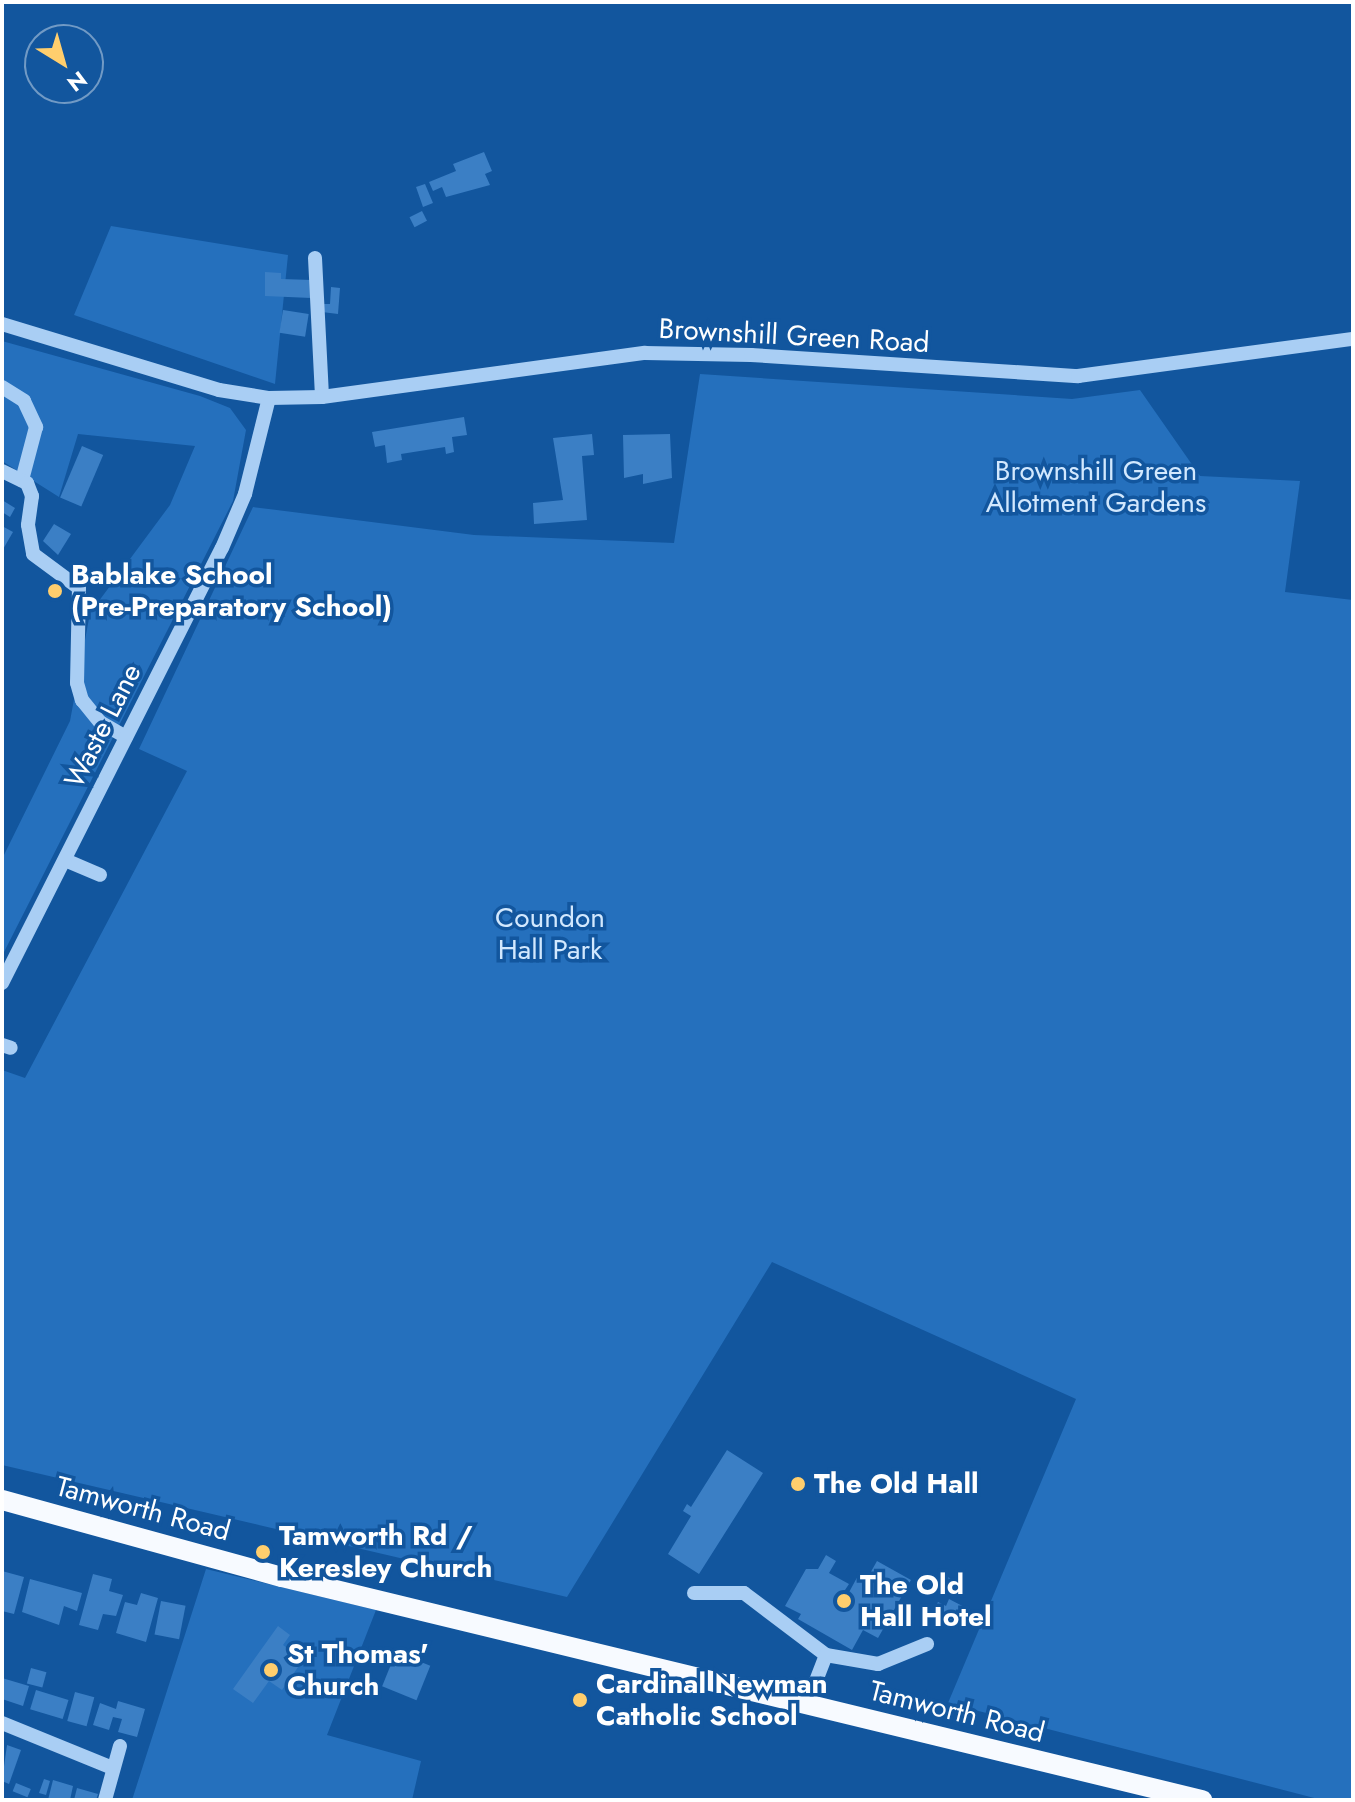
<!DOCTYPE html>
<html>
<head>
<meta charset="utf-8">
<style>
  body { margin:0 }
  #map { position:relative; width:1355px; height:1802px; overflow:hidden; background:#12569e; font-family:Jost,sans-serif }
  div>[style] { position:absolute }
  .green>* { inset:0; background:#2570bd }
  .building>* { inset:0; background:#3b7fc5; transform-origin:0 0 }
  .minor>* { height:14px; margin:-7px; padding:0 7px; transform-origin:7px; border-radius:7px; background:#a9cef4 }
  .major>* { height:20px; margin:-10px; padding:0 10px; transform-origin:10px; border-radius:10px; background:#f7faff }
  .dots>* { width:22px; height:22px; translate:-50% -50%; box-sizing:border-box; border:4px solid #12569e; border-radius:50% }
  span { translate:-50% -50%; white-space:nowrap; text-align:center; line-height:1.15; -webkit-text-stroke:7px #12569e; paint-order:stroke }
  .street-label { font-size:28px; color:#fff }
  .park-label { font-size:28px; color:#d2e8fe }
  .poi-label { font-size:28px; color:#fff; font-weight:700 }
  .left { translate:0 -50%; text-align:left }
  .frame { position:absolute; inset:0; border:4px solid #fff; pointer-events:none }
  .north { position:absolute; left:24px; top:24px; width:80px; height:80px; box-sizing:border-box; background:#12569e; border:2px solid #719ac5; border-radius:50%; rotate:143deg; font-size:22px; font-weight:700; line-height:32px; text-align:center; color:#fff }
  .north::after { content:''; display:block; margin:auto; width:28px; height:36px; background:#ffce6d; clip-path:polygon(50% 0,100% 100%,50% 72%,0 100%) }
</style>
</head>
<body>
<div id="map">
  <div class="green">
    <div style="clip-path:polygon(111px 226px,288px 255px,275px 384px,74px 315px)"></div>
    <div style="clip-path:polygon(2px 341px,200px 396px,230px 408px,246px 430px,233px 501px,2px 956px,2px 859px,70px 721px,90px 613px,170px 505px,195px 446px,78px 434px,59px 497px,2px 461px)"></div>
    <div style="clip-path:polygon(700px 374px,1072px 399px,1140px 390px,1200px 476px,1300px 481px,1285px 592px,1353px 600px,1353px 1800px,1322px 1800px,948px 1703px,1076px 1399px,772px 1262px,567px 1597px,2px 1465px,2px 1070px,25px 1078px,187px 771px,139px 749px,253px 507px,474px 535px,674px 543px)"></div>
    <div style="clip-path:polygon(206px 1569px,376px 1610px,327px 1735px,421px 1761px,412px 1800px,132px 1800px)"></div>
  </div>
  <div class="building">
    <div style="clip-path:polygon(484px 152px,492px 171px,485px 174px,490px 185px,446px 197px,442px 187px,433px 191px,429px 182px,456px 171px,453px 164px)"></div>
    <div style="clip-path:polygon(425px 184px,433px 203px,423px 207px,416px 187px)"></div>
    <div style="left:422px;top:211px;width:11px;height:14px;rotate:63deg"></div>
    <div style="clip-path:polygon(265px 272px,281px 273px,281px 279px,312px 280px,311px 298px,265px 296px)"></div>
    <div style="clip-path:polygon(331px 287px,340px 288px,338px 314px,322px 312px,322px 304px,330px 304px)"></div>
    <div style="left:283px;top:310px;width:26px;height:23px;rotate:9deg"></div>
    <div style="clip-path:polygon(464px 417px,467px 435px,452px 437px,454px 452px,446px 454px,445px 447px,401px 454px,402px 460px,387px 463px,385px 445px,375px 447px,372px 432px)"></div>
    <div style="clip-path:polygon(592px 434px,594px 455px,582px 456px,587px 520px,534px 524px,533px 503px,563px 500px,553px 438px)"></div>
    <div style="clip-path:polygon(670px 434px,672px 478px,643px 484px,643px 474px,624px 478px,623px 435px)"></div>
    <div style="left:82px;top:446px;width:23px;height:56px;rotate:23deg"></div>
    <div style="clip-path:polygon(2px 500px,15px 508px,10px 517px,2px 512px)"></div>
    <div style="clip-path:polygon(54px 524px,71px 534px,58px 555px,43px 541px)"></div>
    <div style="clip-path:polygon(2px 526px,13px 532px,2px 551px)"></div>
    <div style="clip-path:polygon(727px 1450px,763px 1473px,699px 1574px,668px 1554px,691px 1516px,683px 1511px,687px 1504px,691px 1507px)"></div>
    <div style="clip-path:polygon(826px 1555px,836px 1561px,829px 1573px,849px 1584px,843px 1593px,847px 1596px,860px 1572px,868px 1577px,877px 1561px,911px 1580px,878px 1638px,863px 1630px,852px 1650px,798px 1619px,801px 1614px,785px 1606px,806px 1569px,818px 1569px)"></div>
    <div style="clip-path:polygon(2px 1571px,24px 1577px,14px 1614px,2px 1611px)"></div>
    <div style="clip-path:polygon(93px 1574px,112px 1579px,109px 1591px,123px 1595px,116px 1616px,103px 1614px,98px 1630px,79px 1625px)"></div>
    <div style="left:948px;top:1577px;width:15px;height:13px;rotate:32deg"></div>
    <div style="clip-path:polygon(30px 1579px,82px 1593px,77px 1611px,64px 1606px,59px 1625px,22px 1612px)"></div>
    <div style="clip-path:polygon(141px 1593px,158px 1598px,146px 1642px,116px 1633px,125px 1602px,137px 1605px)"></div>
    <div style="clip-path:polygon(949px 1599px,972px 1611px,964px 1627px,933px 1611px,938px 1602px,946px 1606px)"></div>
    <div style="left:161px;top:1601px;width:25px;height:34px;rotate:11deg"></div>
    <div style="clip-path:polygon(278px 1626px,290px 1635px,283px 1645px,303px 1660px,282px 1690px,269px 1681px,253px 1703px,233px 1689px)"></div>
    <div style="left:396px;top:1652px;width:37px;height:37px;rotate:22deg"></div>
    <div style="left:31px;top:1668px;width:16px;height:16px;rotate:15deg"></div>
    <div style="clip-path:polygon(2px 1678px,29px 1686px,23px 1706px,2px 1699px)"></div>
    <div style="left:36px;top:1690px;width:34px;height:20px;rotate:17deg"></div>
    <div style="left:75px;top:1692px;width:20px;height:30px;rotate:15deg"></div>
    <div style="clip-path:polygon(118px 1701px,145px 1709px,137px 1737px,118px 1732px,122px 1719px,113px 1717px,109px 1730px,93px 1725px,100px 1703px,116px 1709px)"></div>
    <div style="clip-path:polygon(7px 1745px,21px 1750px,9px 1784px,2px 1781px)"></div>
    <div style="clip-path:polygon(44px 1779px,50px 1781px,46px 1795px,39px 1793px)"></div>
    <div style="clip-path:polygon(53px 1780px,73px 1786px,70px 1800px,48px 1800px)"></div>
    <div style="left:16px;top:1783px;width:16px;height:9px;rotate:22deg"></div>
    <div style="clip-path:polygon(77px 1788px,98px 1794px,96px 1800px,74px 1800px)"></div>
  </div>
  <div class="minor">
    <div style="left:315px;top:258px;width:139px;rotate:87.1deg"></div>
    <div style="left:2px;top:324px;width:227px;rotate:16.9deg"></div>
    <div style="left:219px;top:390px;width:51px;rotate:9.1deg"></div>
    <div style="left:269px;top:398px;width:53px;rotate:-1.1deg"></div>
    <div style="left:322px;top:397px;width:326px;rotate:-7.8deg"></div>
    <div style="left:645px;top:353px;width:106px;rotate:1.1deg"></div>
    <div style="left:751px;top:355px;width:328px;rotate:3.7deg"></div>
    <div style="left:1078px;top:376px;width:277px;rotate:-7.7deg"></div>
    <div style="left:2px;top:387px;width:26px;rotate:32deg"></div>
    <div style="left:24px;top:401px;width:29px;rotate:65deg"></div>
    <div style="left:36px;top:427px;width:55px;rotate:104.8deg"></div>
    <div style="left:2px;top:471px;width:28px;rotate:26deg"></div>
    <div style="left:27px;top:483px;width:14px;rotate:69deg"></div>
    <div style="left:32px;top:496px;width:29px;rotate:98deg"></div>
    <div style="left:28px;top:525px;width:29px;rotate:80deg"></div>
    <div style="left:33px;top:554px;width:57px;rotate:36.5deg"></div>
    <div style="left:79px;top:588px;width:95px;rotate:91.2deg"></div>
    <div style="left:77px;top:683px;width:18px;rotate:74deg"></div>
    <div style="left:82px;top:700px;width:28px;rotate:51deg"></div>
    <div style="left:100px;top:722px;width:30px;rotate:30deg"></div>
    <div style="left:65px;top:860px;width:38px;rotate:23deg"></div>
    <div style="left:2px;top:983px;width:487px;rotate:-63.2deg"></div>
    <div style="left:222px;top:548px;width:59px;rotate:-66.9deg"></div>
    <div style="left:245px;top:494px;width:99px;rotate:-76deg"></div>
    <div style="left:2px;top:1045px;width:9px;rotate:18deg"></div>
    <div style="left:694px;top:1593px;width:50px"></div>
    <div style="left:744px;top:1593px;width:103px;rotate:37.1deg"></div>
    <div style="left:826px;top:1655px;width:53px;rotate:111.2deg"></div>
    <div style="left:826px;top:1655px;width:53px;rotate:9.8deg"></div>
    <div style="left:878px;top:1664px;width:53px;rotate:-22.2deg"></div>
    <div style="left:2px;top:1723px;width:120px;rotate:22.1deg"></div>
    <div style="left:105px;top:1800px;width:56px;rotate:-74.5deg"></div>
  </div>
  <div class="major">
    <div style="left:2px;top:1500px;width:290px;rotate:15.4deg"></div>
    <div style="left:282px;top:1577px;width:947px;rotate:13.63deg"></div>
  </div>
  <div class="dots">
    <div style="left:55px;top:591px;background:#ffce6d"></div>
    <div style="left:798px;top:1484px;background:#ffce6d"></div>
    <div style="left:263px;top:1552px;background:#ffce6d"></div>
    <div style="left:844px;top:1601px;background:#ffce6d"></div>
    <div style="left:271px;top:1670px;background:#ffce6d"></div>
    <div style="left:580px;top:1700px;background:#ffce6d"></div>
  </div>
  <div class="street-label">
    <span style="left:794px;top:336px;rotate:3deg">Brownshill Green Road</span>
    <span style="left:103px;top:726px;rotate:-63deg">Waste Lane</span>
    <span style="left:143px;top:1509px;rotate:15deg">Tamworth Road</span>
    <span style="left:957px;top:1712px;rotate:14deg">Tamworth Road</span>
  </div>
  <div class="park-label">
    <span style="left:1096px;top:487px">Brownshill Green<br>Allotment Gardens</span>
    <span style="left:550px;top:934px">Coundon<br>Hall Park</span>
  </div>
  <div class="poi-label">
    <span class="left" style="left:71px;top:591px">Bablake School<br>(Pre-Preparatory School)</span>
    <span class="left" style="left:814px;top:1484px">The Old Hall</span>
    <span class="left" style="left:279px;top:1552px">Tamworth Rd /<br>Keresley Church</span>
    <span class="left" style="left:860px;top:1601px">The Old<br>Hall Hotel</span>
    <span class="left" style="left:287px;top:1670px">St Thomas'<br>Church</span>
    <span class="left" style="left:596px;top:1700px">Cardinal Newman<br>Catholic School</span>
  </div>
  <div class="frame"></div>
  <div class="north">N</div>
</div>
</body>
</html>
